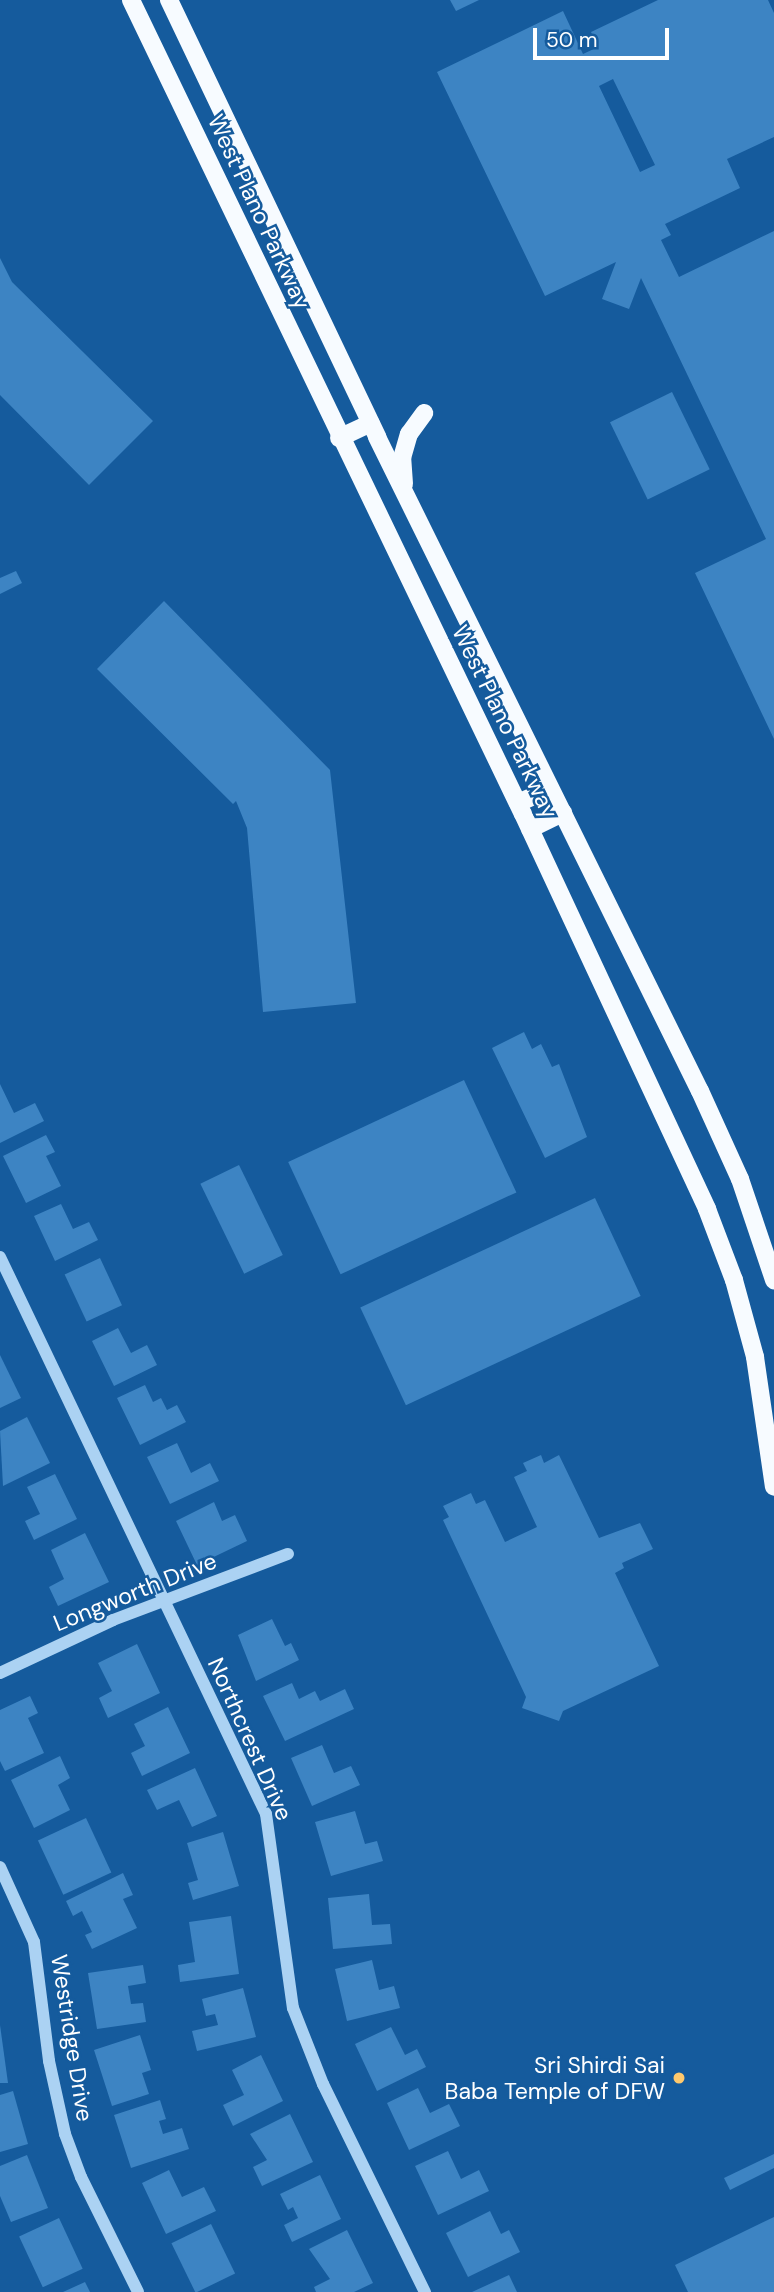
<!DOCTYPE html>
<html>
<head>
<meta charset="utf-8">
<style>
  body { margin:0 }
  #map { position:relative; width:774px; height:2292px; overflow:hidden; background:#155b9d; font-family:"DM Sans",sans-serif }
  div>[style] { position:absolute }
  .building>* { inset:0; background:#3d84c3; transform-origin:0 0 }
  .minor>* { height:12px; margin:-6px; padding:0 6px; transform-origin:6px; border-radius:6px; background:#abd2f3 }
  .major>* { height:18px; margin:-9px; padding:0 9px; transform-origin:9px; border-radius:9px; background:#f7fbff }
  .dots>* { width:19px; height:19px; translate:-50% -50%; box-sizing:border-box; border:4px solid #155b9d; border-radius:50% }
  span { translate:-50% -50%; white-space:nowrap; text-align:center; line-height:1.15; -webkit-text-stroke:5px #155b9d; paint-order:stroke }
  .street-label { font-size:23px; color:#fff }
  .poi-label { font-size:23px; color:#fff }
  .right { translate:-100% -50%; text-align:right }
  .scale { position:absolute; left:533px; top:28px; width:136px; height:32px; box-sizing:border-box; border:4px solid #fff; border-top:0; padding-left:9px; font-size:21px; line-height:24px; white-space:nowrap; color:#fff; -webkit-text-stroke:5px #155b9d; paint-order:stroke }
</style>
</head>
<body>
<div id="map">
  <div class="building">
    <div style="clip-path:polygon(450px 0,479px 0,456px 11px)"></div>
    <div style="clip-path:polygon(evenodd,658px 0,768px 0,774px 13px,774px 137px,727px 159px,740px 188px,665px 224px,671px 235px,661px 240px,679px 277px,774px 231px,774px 739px,695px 573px,766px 539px,641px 278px,629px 309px,602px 299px,616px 262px,545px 296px,437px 72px,563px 11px,583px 54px,598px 47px,591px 32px,658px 0,613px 79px,655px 165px,640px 172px,599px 86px,613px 79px)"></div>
    <div style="clip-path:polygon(0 258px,12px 282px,153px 421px,89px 485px,0 395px)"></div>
    <div style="left:672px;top:392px;width:86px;height:69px;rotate:64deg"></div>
    <div style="clip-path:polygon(16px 571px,22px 583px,0 594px,0 578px)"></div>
    <div style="clip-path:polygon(164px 601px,330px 770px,356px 1003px,263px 1012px,247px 828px,236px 801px,233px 804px,97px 669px)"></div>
    <div style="clip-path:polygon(524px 1032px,532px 1049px,541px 1044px,552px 1067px,559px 1064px,587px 1137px,545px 1158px,492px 1048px)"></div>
    <div style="left:464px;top:1080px;width:124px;height:194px;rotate:65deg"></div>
    <div style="clip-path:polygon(0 1084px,14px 1113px,35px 1103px,44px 1121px,0 1143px)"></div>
    <div style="clip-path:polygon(46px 1135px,55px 1152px,46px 1156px,61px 1186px,26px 1203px,3px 1156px)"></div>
    <div style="left:239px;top:1165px;width:100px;height:43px;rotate:64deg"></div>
    <div style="left:595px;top:1198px;width:108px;height:259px;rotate:65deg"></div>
    <div style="clip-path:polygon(61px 1204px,73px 1229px,89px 1222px,98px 1240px,55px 1261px,34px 1216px)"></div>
    <div style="left:100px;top:1258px;width:52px;height:39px;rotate:65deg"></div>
    <div style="clip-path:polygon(118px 1328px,131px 1353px,147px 1345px,157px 1365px,114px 1386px,92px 1341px)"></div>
    <div style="clip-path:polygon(0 1355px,21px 1398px,0 1408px)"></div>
    <div style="clip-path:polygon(145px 1385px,153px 1402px,161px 1398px,167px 1410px,177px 1405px,186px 1422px,140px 1445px,117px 1398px)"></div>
    <div style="clip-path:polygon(27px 1417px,50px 1463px,3px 1486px,0 1431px)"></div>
    <div style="clip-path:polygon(177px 1443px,191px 1473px,210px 1463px,219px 1481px,170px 1504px,147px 1457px)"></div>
    <div style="clip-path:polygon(541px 1455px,544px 1463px,559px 1455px,599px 1538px,640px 1523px,653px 1549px,622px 1563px,624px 1568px,615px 1573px,659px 1666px,563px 1711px,559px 1721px,522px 1708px,526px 1697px,443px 1520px,449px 1517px,443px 1506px,471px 1493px,476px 1504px,485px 1500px,505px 1542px,537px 1527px,514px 1477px,527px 1471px,523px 1463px)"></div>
    <div style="clip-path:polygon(55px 1474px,77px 1519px,34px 1540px,25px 1521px,40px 1514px,27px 1487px)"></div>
    <div style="clip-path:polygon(214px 1502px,222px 1521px,235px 1515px,247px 1541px,197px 1565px,176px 1521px)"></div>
    <div style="clip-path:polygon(85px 1533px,109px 1582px,58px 1606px,49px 1587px,64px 1579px,51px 1550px)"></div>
    <div style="clip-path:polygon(272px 1619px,285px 1646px,291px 1643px,299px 1660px,256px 1681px,238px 1635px)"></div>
    <div style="clip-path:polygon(137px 1644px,160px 1693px,108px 1718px,99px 1698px,112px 1691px,98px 1663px)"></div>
    <div style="clip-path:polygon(292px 1683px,299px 1699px,315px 1691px,320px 1701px,345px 1689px,354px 1709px,285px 1741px,263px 1696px)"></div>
    <div style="clip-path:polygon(30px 1696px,38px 1713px,28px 1718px,44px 1753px,5px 1771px,0 1761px,0 1710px)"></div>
    <div style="clip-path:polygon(168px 1707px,190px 1753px,142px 1776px,131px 1753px,145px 1746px,134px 1724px)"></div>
    <div style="clip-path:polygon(322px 1745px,334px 1773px,351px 1766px,360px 1785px,312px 1806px,291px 1758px)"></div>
    <div style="clip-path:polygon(60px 1756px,70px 1778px,58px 1785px,70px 1810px,34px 1828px,11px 1780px)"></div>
    <div style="clip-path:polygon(195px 1768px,217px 1816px,192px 1827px,179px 1800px,157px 1810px,147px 1790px)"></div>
    <div style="clip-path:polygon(355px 1811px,365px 1844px,377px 1841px,383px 1861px,331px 1876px,315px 1822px)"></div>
    <div style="left:86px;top:1818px;width:60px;height:53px;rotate:65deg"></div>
    <div style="clip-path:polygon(223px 1832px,239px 1886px,193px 1900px,188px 1883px,198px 1880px,187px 1843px)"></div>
    <div style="clip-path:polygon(123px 1873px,133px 1895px,123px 1899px,137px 1928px,92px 1949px,85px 1935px,92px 1932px,82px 1911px,73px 1916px,66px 1901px)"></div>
    <div style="clip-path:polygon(369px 1894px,372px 1925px,390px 1924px,392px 1944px,333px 1949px,328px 1898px)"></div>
    <div style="clip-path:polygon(231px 1916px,239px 1974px,180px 1982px,178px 1965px,195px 1962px,189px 1922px)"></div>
    <div style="clip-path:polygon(372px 1960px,379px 1990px,394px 1986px,400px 2008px,347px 2021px,335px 1969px)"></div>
    <div style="clip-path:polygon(143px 1965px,146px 1983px,128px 1986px,131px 2004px,143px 2003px,146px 2022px,97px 2029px,88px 1973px)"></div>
    <div style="clip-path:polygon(243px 1988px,256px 2037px,197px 2051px,192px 2031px,218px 2025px,215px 2014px,206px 2016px,202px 1999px)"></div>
    <div style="clip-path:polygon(0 2025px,8px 2083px,0 2083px)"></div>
    <div style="clip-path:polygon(391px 2027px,405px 2055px,417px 2049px,426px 2067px,377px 2091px,355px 2044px)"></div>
    <div style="clip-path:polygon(140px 2035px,151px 2070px,142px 2073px,149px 2094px,112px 2106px,94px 2050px)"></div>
    <div style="clip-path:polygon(261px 2055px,283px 2101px,233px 2126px,223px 2105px,244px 2095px,232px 2070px)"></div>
    <div style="clip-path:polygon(418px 2088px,430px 2113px,449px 2104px,460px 2126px,409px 2150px,387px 2103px)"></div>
    <div style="clip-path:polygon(13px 2091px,28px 2144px,0 2152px,0 2095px)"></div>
    <div style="clip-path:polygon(160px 2100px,166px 2119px,159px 2121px,163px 2134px,182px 2128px,189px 2149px,131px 2168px,114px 2115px)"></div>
    <div style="clip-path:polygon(290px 2114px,313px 2162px,262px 2186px,253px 2167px,267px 2160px,250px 2134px)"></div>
    <div style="clip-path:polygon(448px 2151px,461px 2179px,479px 2170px,489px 2191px,438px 2215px,415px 2166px)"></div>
    <div style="clip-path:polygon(774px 2154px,774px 2168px,730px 2190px,724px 2178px)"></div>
    <div style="clip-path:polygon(27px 2155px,48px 2208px,11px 2222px,0 2196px,0 2166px)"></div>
    <div style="clip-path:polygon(169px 2170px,182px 2197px,204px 2187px,216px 2211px,166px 2234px,142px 2183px)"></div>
    <div style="clip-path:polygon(320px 2175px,341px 2219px,292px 2242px,284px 2225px,298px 2218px,293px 2207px,288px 2210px,280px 2194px)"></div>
    <div style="clip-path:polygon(490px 2211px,501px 2234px,509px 2230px,520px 2252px,468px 2277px,446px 2233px)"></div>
    <div style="clip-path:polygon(774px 2217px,774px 2292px,688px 2292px,675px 2265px)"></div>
    <div style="left:59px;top:2218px;width:56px;height:44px;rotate:65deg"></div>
    <div style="left:211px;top:2224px;width:55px;height:44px;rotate:64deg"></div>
    <div style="clip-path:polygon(347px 2230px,373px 2283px,354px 2292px,316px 2292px,314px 2287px,330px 2279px,309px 2249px)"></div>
    <div style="clip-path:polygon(509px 2275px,517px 2292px,472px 2292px)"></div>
    <div style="clip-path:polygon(85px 2282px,90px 2292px,63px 2292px)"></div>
  </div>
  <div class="minor">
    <div style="left:0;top:1257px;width:617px;rotate:64.47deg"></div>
    <div style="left:266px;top:1814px;width:196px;rotate:82.1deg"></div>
    <div style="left:293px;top:2008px;width:82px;rotate:68.5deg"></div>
    <div style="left:323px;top:2084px;width:232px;rotate:63.9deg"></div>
    <div style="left:0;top:1673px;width:125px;rotate:-25.1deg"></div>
    <div style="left:113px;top:1620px;width:187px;rotate:-20.7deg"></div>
    <div style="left:0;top:1867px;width:82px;rotate:65.6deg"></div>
    <div style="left:34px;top:1942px;width:120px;rotate:82.8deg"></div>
    <div style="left:49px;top:2061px;width:75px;rotate:77.6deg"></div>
    <div style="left:65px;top:2134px;width:46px;rotate:69.6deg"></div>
    <div style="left:81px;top:2177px;width:128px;rotate:63.6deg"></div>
  </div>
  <div class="major">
    <div style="left:131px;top:0;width:903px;rotate:64.29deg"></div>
    <div style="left:523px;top:814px;width:436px;rotate:65deg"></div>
    <div style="left:707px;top:1209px;width:76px;rotate:69.2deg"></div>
    <div style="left:734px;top:1280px;width:80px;rotate:74.7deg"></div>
    <div style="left:755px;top:1357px;width:131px;rotate:81.7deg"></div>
    <div style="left:169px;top:0;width:484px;rotate:64.5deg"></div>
    <div style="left:377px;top:437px;width:729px;rotate:63.72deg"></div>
    <div style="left:700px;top:1091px;width:97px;rotate:65.6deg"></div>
    <div style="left:740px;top:1179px;width:107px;rotate:71.4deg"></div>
    <div style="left:339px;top:438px;width:35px;rotate:-25deg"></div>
    <div style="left:404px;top:484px;width:26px;rotate:-94deg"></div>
    <div style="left:402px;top:458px;width:25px;rotate:-74deg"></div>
    <div style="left:409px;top:434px;width:26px;rotate:-54deg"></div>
    <div style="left:518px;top:803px;width:35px;rotate:-24deg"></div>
    <div style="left:530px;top:829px;width:37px;rotate:-26deg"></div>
  </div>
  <div class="dots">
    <div style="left:679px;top:2078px;background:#ffc96d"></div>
  </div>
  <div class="street-label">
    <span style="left:259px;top:212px;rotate:65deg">West Plano Parkway</span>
    <span style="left:505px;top:722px;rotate:64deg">West Plano Parkway</span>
    <span style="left:135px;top:1592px;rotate:-22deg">Longworth Drive</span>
    <span style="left:250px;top:1739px;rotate:66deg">Northcrest Drive</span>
    <span style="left:72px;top:2038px;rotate:81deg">Westridge Drive</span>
  </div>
  <div class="poi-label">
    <span class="right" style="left:665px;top:2078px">Sri Shirdi Sai<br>Baba Temple of DFW</span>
  </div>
  <div class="scale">50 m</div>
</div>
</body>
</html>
